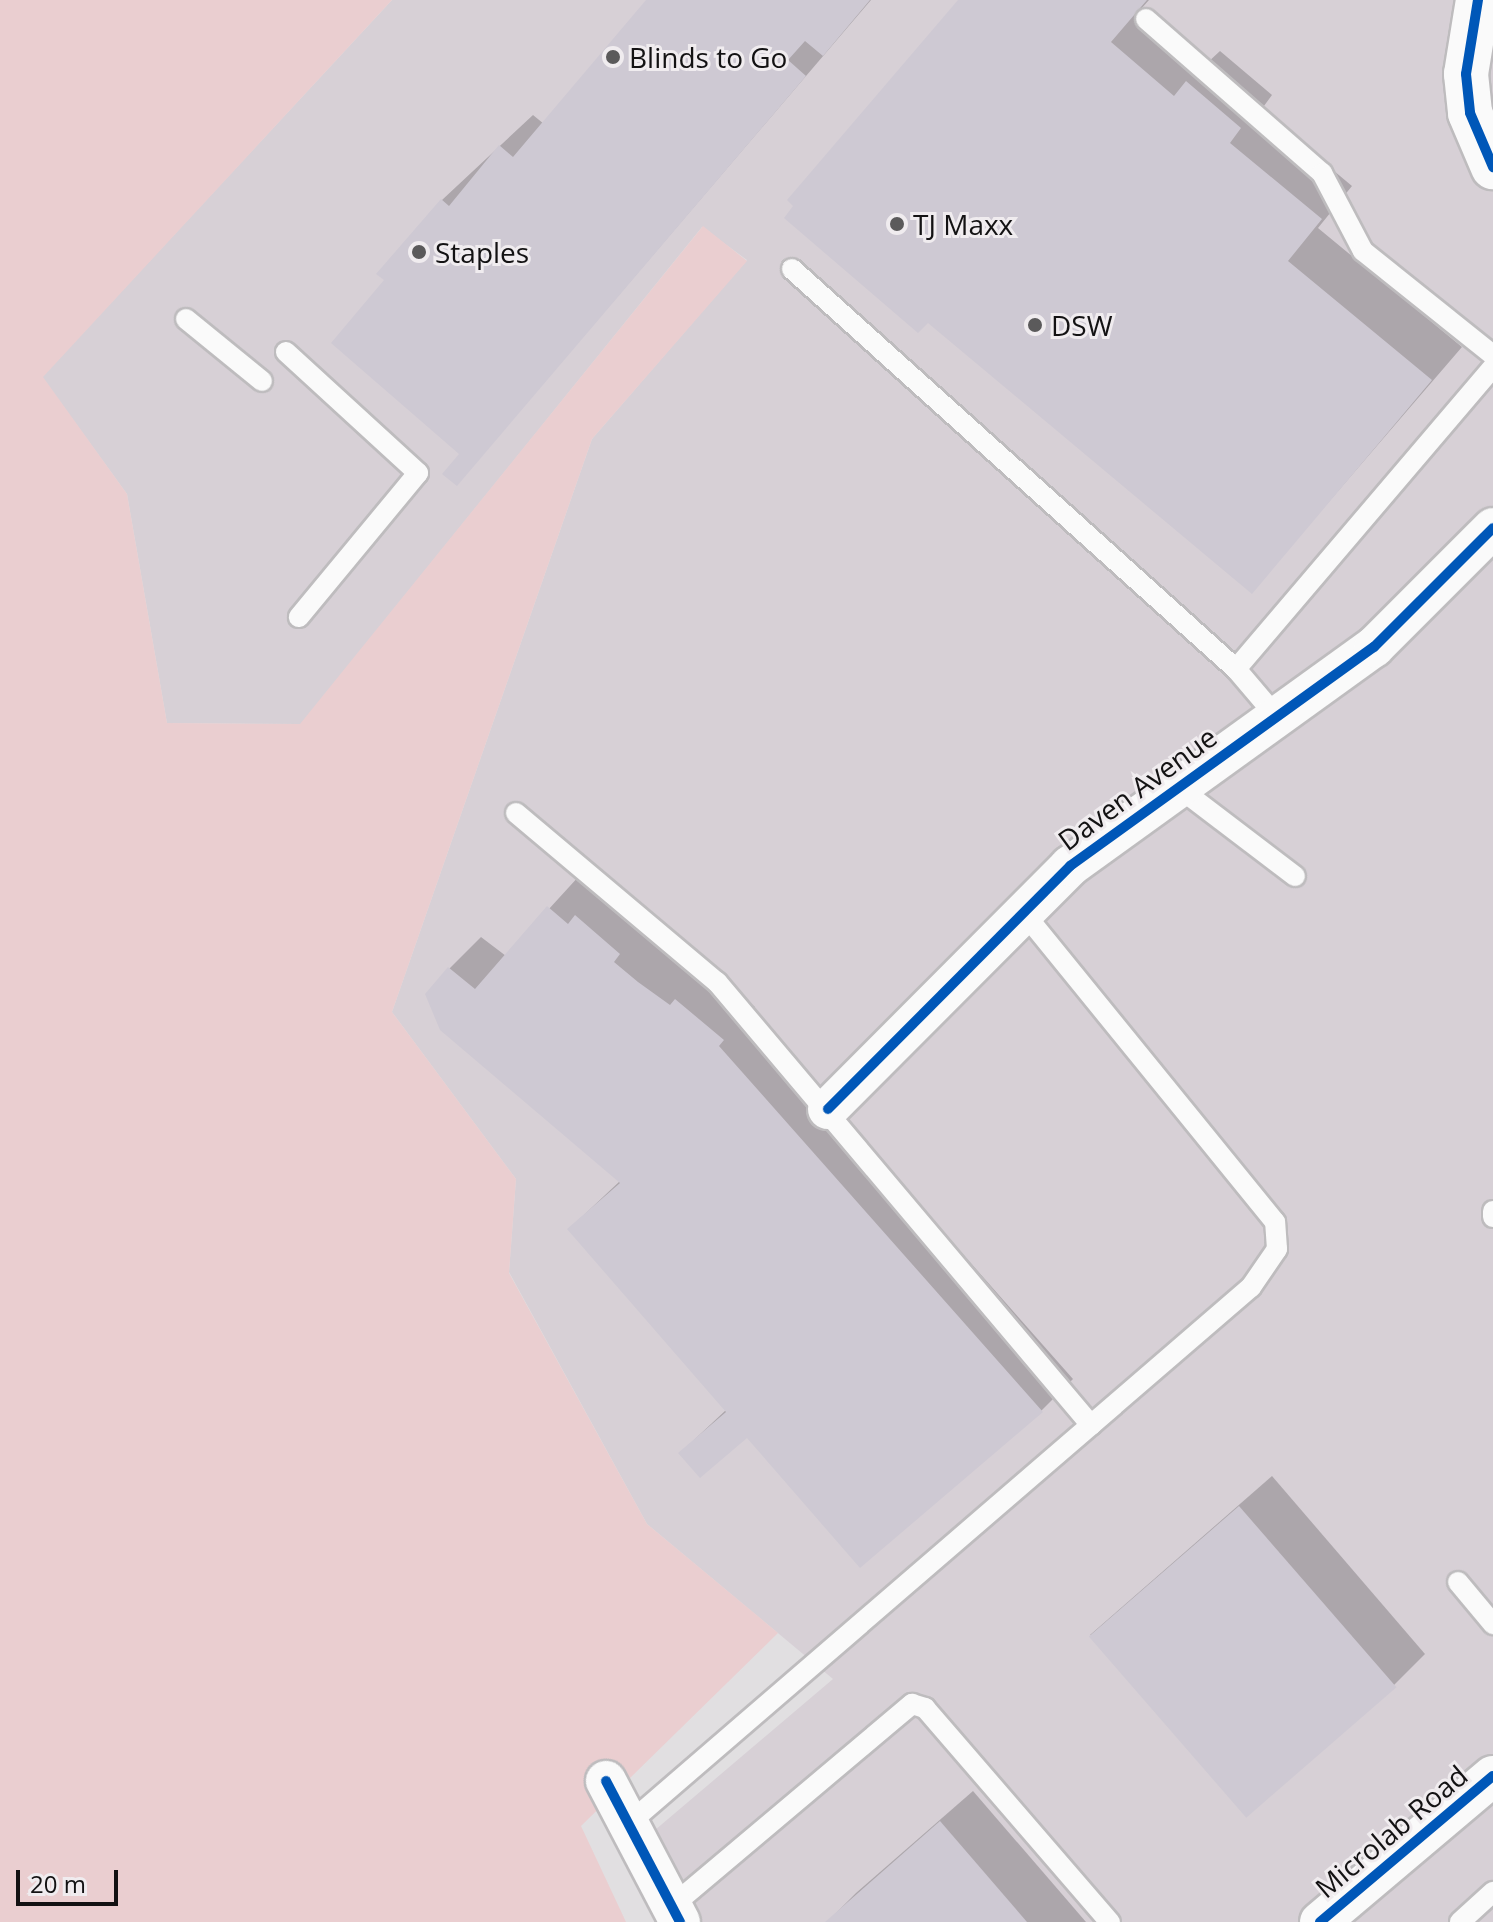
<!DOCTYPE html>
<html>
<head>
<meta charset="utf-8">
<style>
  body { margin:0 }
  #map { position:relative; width:1493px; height:1922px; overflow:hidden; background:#e1dfe1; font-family:"Open Sans",sans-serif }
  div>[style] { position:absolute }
  .built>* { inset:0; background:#d7d0d6 }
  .green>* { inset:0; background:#eaced0 }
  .shadow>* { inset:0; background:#0003 }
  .building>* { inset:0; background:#cec9d3; transform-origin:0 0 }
  .roads { filter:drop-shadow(2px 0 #bebcbe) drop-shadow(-2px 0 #bebcbe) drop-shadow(0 2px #bebcbe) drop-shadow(0 -2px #bebcbe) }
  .service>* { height:20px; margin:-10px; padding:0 10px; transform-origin:10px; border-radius:10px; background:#fafafa }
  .minor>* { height:40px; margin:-20px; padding:0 20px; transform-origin:20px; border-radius:20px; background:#fafafa }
  .tertiary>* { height:44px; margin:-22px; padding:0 22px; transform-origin:22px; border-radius:22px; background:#fafafa }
  .cycleway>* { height:10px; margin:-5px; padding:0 5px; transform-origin:5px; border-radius:5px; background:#0057b8 }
  .dots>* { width:22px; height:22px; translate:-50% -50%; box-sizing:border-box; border:4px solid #f0ecef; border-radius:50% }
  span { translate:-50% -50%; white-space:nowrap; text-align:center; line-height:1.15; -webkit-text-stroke:6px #f0ecef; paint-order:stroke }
  .poi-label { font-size:28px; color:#131213 }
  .left { translate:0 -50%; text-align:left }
  .street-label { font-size:28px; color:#131213 }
  .scale { position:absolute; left:16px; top:1870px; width:102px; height:36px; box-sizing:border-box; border:4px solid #131213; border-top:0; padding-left:10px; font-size:24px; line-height:28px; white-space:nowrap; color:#131213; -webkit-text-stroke:6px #f0ecef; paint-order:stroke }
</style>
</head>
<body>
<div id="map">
  <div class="built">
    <div style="clip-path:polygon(392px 0,1493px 0,1493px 1922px,662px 1922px,635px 1847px,833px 1679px,647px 1524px,509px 1272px,516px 1179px,392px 1012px,592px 439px,747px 260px,702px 227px,301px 724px,167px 723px,127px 494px,42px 377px)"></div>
  </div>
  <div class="green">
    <div style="clip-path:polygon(0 0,392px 0,43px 377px,127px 494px,167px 723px,300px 724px,703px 226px,747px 261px,592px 439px,392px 1012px,516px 1179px,509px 1273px,647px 1524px,778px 1633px,581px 1826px,626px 1922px,0 1922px)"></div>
  </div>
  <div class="shadow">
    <div style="clip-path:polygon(649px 0,871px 0,457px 484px,462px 454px,442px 200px,533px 115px,544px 124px)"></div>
    <div style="clip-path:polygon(961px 0,1149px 0,1141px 9px,1206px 64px,1220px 51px,1272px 95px,1261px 110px,1352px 186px,1318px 228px,1462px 347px,1252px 591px)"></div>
    <div style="clip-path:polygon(580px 875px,755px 1007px,750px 1013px,1073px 1379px,1041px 1411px,747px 1435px,680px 1453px,726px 1410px,569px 1229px,620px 1181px,449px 969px,481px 937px,506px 956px)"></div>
    <div style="clip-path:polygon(1272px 1476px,1425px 1654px,1393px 1686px,1090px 1635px)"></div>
    <div style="clip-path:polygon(973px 1791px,1086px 1922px,827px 1922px,856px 1893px)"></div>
  </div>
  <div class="building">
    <div style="clip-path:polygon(646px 0,870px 0,823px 56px,805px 41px,788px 60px,806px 76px,457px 486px,442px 474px,459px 454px,331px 343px,384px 280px,376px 274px,441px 199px,449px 206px,499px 145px,513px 157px)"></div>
    <div style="clip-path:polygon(958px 0,1147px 0,1111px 42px,1174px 96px,1186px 81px,1241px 128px,1230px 143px,1322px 219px,1288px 261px,1432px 380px,1252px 594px,928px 323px,918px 333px,784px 218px,793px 206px,787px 200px)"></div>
    <div style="clip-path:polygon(547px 906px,568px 924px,575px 915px,620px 954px,614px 962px,638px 982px,670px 1005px,675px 999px,724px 1040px,719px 1046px,1043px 1412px,860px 1568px,747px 1438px,700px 1478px,678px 1453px,726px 1412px,567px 1229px,620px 1183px,440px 1030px,425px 994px,448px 967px,475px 989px)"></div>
    <div style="left:1239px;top:1506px;width:240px;height:199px;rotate:49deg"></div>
    <div style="clip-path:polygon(940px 1821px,1027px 1922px,825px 1922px)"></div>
  </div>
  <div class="roads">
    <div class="service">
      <div style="left:1146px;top:19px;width:234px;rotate:41.2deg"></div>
      <div style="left:1322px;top:173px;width:88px;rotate:62.3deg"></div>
      <div style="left:1363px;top:251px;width:166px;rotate:38.7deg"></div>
      <div style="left:792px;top:269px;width:598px;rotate:42.02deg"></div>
      <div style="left:1236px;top:669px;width:62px;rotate:49.6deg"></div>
      <div style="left:186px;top:319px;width:98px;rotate:39.2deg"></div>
      <div style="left:286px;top:352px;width:179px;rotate:42.5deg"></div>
      <div style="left:418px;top:473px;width:187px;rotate:129.6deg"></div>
      <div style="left:1236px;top:669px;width:397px;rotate:-49.6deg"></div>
      <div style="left:1178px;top:787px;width:147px;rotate:37.3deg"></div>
      <div style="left:516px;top:813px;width:263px;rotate:40.1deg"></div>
      <div style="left:717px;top:982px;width:580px;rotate:49.83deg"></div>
      <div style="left:1493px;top:1211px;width:6px;rotate:90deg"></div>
      <div style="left:1458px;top:1582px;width:55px;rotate:50.2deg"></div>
      <div style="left:627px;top:1825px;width:824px;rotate:-40.77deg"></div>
      <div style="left:1251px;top:1287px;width:46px;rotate:-55.6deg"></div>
      <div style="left:1277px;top:1249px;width:27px;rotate:-94deg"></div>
      <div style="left:1275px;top:1222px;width:403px;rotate:-129.1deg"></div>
      <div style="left:672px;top:1906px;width:314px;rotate:-40.1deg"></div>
      <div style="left:912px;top:1704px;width:14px;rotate:17deg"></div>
      <div style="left:925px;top:1708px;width:283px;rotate:49.2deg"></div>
      <div style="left:1460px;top:1922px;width:45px;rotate:-42.3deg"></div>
    </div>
    <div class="minor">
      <div style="left:828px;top:1109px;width:343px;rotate:-45.1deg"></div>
      <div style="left:1070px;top:866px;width:375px;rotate:-35.8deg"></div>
      <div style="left:1374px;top:647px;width:168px;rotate:-45deg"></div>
      <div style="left:606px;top:1781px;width:159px;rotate:62.3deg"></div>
      <div style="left:1320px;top:1922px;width:226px;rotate:-40.2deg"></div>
    </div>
    <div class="tertiary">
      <div style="left:1478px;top:0;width:75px;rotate:99.2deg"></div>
      <div style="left:1466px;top:74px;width:39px;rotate:84deg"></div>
      <div style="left:1470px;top:113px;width:59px;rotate:66.9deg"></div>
    </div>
  </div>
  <div class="cycleway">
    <div style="left:1478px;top:0;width:75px;rotate:99.2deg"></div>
    <div style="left:1466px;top:74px;width:39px;rotate:84deg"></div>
    <div style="left:1470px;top:113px;width:59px;rotate:66.9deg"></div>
    <div style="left:828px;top:1109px;width:343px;rotate:-45.1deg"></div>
    <div style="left:1070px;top:866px;width:375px;rotate:-35.8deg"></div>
    <div style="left:1374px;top:647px;width:168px;rotate:-45deg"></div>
    <div style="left:606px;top:1781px;width:159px;rotate:62.3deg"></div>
    <div style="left:1320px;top:1922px;width:226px;rotate:-40.2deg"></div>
  </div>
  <div class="dots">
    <div style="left:613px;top:57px;background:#5b5a5b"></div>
    <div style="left:897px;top:224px;background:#5b5a5b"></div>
    <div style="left:419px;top:252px;background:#5b5a5b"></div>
    <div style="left:1035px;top:325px;background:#5b5a5b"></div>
  </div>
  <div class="poi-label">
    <span class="left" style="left:629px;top:57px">Blinds to Go</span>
    <span class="left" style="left:913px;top:224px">TJ Maxx</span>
    <span class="left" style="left:435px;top:252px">Staples</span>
    <span class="left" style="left:1051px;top:325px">DSW</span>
  </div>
  <div class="street-label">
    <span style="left:1137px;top:788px;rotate:-36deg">Daven Avenue</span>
    <span style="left:1391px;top:1831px;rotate:-40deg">Microlab Road</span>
  </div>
  <div class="scale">20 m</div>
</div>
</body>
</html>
